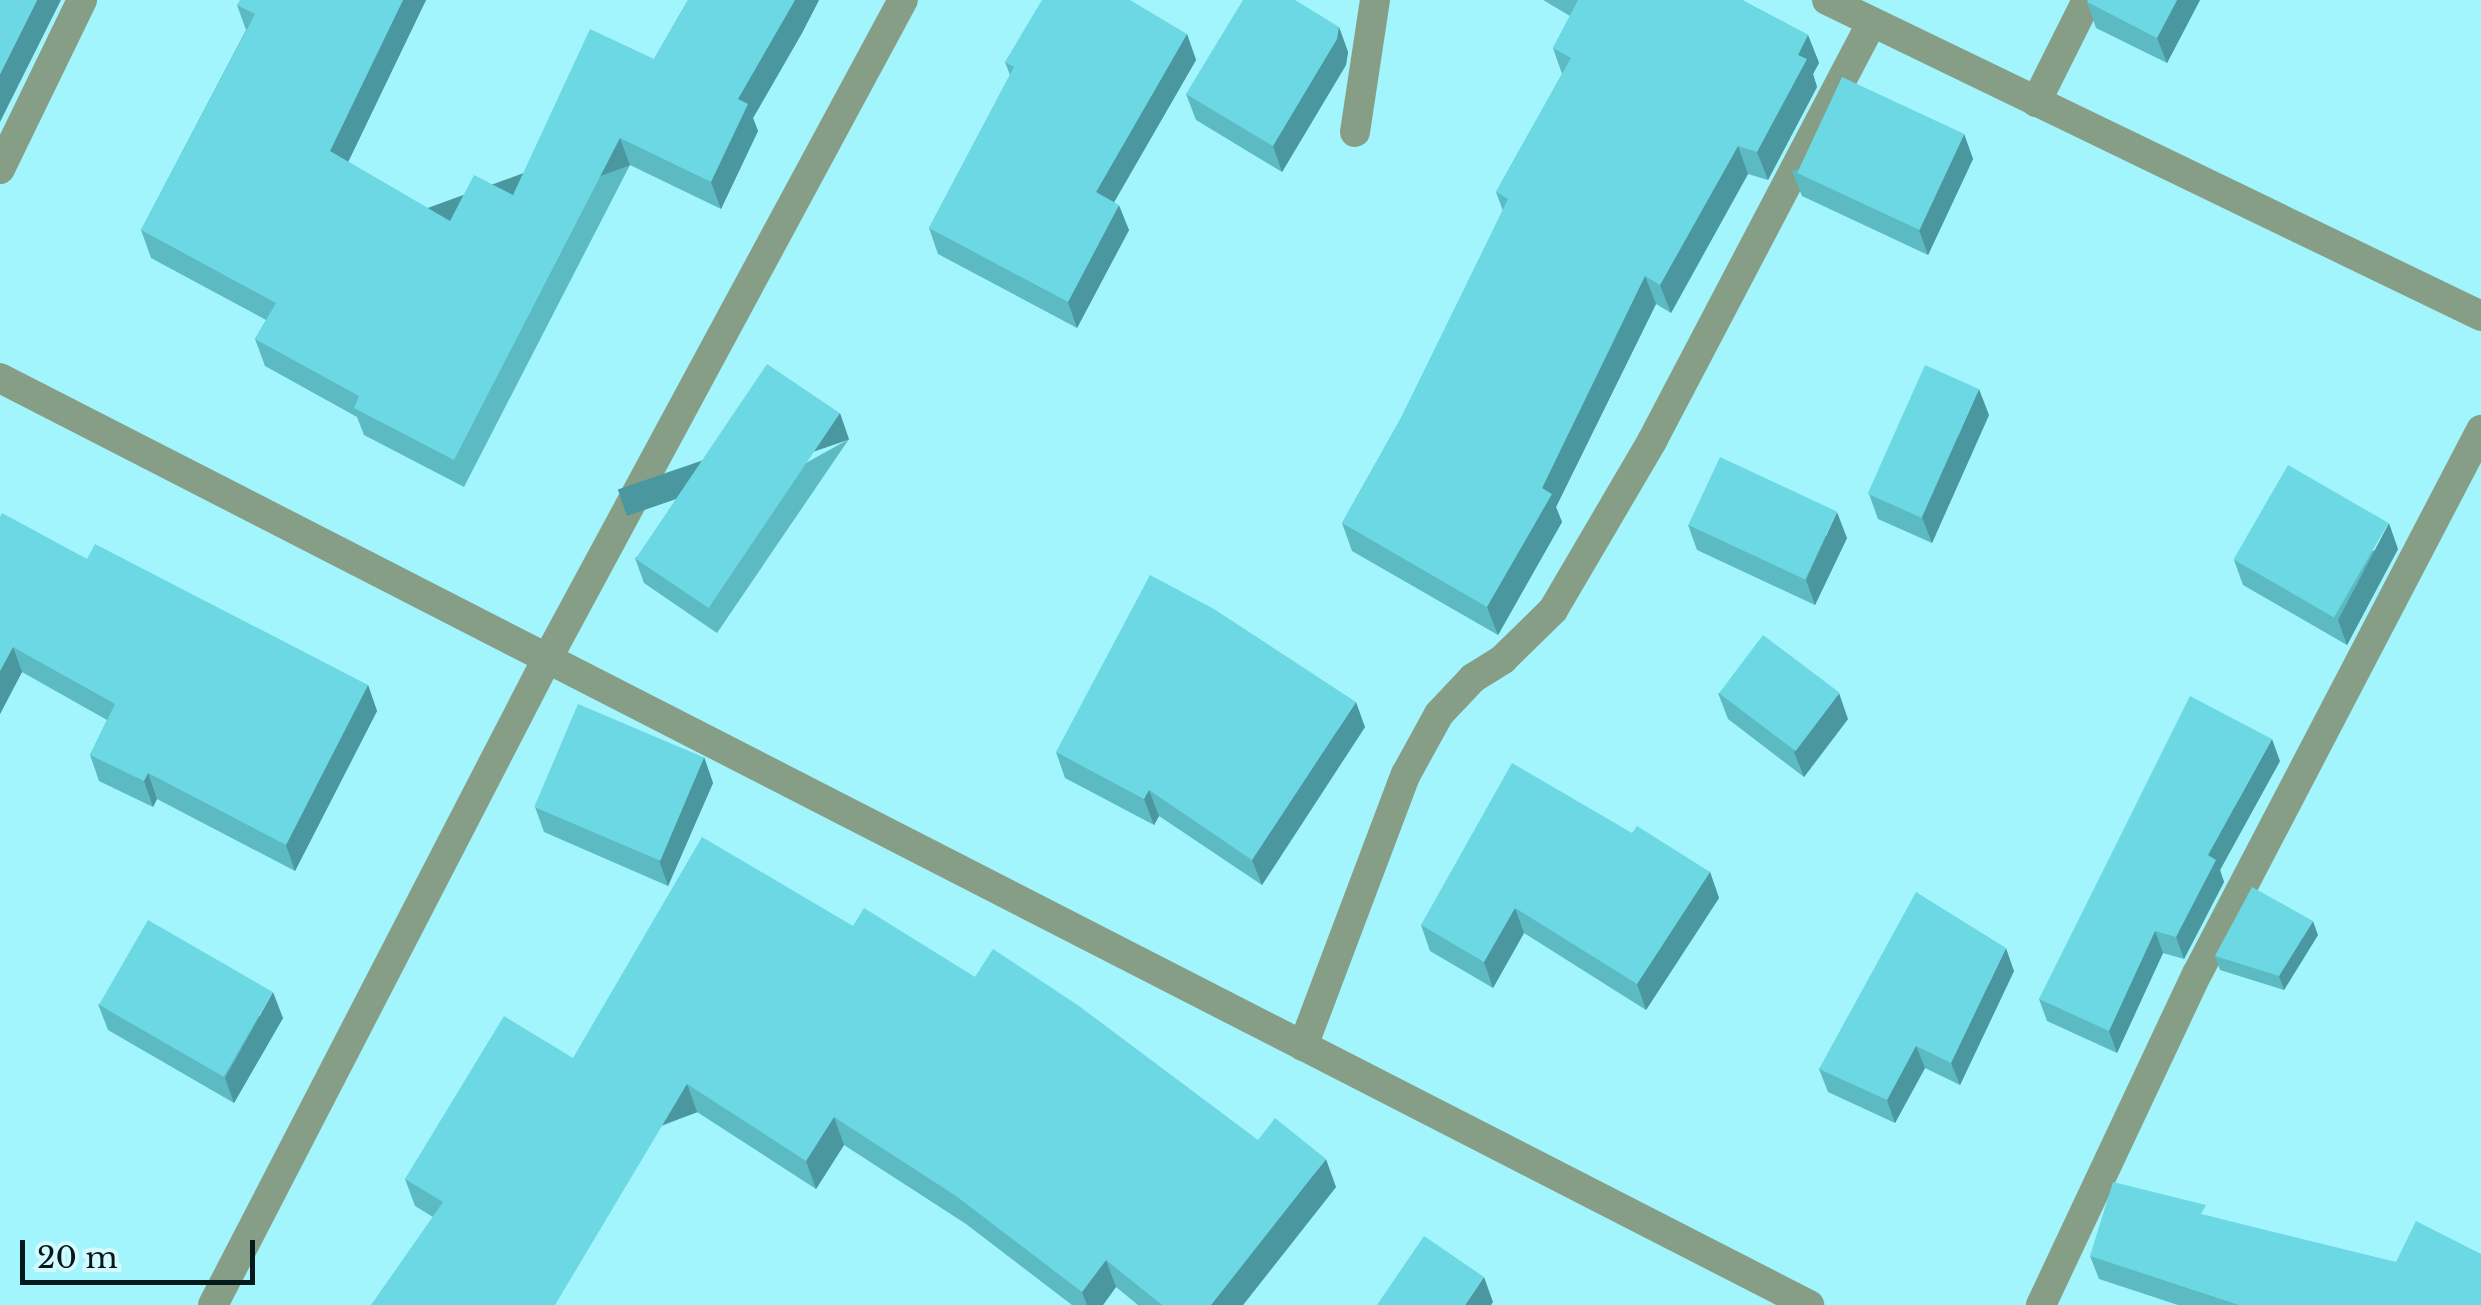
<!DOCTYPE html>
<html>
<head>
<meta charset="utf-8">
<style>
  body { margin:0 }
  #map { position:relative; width:2481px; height:1305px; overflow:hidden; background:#a3f5fd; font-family:"Libre Baskerville",serif }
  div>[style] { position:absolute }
  .street>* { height:30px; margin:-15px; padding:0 15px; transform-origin:15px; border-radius:15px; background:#879e86 }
  .wall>* { inset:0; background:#5cbac3 }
  .shaded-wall>* { inset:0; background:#4b979f; transform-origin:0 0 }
  .building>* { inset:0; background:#6bd8e3; transform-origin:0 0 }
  span { translate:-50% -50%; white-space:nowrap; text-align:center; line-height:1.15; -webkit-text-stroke:10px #d4fafe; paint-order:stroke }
  .scale { position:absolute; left:20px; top:1240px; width:235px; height:45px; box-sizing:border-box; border:5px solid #03191c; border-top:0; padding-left:12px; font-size:30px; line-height:35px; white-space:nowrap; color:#03191c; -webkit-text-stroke:8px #d4fafe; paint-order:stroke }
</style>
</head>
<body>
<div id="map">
  <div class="street">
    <div style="left:1827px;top:0;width:726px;rotate:25.79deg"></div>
    <div style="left:2036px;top:102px;width:114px;rotate:-63.4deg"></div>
    <div style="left:1355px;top:132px;width:134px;rotate:-81.4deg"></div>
    <div style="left:0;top:169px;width:188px;rotate:-64.1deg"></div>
    <div style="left:0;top:378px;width:2033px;rotate:27.13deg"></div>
    <div style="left:1303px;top:1046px;width:291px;rotate:-69.3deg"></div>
    <div style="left:1406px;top:774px;width:68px;rotate:-61.2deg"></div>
    <div style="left:1439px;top:714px;width:50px;rotate:-46.6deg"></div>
    <div style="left:1473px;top:678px;width:36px;rotate:-32deg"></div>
    <div style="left:1503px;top:659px;width:70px;rotate:-44.4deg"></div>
    <div style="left:1553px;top:610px;width:196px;rotate:-59.6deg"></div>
    <div style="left:1652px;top:441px;width:471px;rotate:-62.3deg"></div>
    <div style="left:213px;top:1305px;width:725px;rotate:-62.66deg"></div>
    <div style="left:546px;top:661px;width:751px;rotate:-61.63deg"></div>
    <div style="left:2041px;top:1305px;width:366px;rotate:-64.8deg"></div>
    <div style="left:2197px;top:974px;width:614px;rotate:-62.43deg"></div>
  </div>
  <div class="wall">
    <div style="clip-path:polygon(426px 0,348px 162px,450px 221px,513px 195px,654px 59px,688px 0,819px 0,802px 33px,753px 118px,758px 131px,721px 209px,630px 165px,464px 487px,364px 435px,357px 417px,265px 366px,255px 339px,266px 320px,151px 258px,141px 230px,246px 30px,237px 5px)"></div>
    <div style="clip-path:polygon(1543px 0,1742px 0,1808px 35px,1819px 63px,1813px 74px,1817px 87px,1768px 180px,1748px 174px,1671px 313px,1656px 304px,1556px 507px,1562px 522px,1498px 635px,1352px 551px,1342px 523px,1401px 418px,1503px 211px,1496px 192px,1562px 74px,1553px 48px,1570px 16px)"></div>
    <div style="clip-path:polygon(2088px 0,2200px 0,2167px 63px,2096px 28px,2087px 2px)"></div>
    <div style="clip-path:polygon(1339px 27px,1348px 52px,1346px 65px,1282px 172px,1196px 120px,1186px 94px)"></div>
    <div style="clip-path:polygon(1187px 34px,1196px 60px,1114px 202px,1129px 230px,1077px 328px,938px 254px,929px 228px,1010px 75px,1005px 62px)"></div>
    <div style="clip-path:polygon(1964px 134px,1973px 159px,1928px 255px,1802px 196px,1792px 171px)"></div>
    <div style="clip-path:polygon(1989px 415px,1932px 543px,1878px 519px,1869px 494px)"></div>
    <div style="clip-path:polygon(849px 439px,717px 633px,644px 583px,635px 558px)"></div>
    <div style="clip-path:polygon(0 517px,87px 559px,368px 685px,377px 711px,295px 871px,157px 799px,153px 807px,99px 781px,90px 755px,107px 720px,22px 672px,0 714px)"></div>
    <div style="clip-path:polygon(1688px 525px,1847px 538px,1815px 605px,1697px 550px)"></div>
    <div style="clip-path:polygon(2398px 549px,2347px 645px,2243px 585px,2234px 560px)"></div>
    <div style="clip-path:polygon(1718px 693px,1848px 719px,1804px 777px,1728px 719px)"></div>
    <div style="clip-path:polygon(1365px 727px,1262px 885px,1159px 816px,1154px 825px,1065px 778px,1056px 752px)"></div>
    <div style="clip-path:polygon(704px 757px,713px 783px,668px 886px,544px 832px,535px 807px)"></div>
    <div style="clip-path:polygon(2280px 761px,2220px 870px,2224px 882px,2184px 959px,2163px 953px,2117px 1053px,2047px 1021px,2039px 999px)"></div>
    <div style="clip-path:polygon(1632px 833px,1710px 872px,1719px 898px,1646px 1010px,1524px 933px,1493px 988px,1430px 951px,1421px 925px)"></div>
    <div style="clip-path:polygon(853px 926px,975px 977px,1336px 1187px,1243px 1305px,1138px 1305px,1116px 1287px,1103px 1305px,1072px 1305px,966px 1224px,844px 1145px,816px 1189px,697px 1112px,433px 1217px,415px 1206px,405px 1179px,573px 1058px)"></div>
    <div style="clip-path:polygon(2318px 935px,2284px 990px,2220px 970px,2215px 956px)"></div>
    <div style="clip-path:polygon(2014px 971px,1960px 1085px,1925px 1068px,1895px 1123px,1828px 1092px,1819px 1069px)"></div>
    <div style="clip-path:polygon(98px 1004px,283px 1018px,234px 1103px,108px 1030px)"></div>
    <div style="clip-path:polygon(2209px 1216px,2481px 1305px,2178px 1305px,2099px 1279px,2090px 1256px)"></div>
  </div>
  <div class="shaded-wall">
    <div style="clip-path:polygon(37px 0,61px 0,0 122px,0 74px)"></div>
    <div style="clip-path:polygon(403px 0,426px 0,340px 179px,330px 151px)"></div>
    <div style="clip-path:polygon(795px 0,819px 0,802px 33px,753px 118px,758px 131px,721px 209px,711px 182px,738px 99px)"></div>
    <div style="clip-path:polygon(2177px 0,2200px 0,2167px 63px,2157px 38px)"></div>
    <div style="clip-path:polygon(1339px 27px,1348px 52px,1346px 65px,1282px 172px,1273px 146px)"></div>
    <div style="clip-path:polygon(1187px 34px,1196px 60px,1105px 218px,1096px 192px)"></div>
    <div style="clip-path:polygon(1808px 35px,1819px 63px,1813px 74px,1817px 87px,1768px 180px,1757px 152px,1798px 55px)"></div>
    <div style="clip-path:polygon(1964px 134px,1973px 159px,1928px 255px,1919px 230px)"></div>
    <div style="left:620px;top:138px;width:29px;height:362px;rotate:70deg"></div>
    <div style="clip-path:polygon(1738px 146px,1748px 174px,1671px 313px,1660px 285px)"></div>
    <div style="clip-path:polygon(1119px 205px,1129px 230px,1077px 328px,1068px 302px)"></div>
    <div style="clip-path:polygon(1645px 276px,1656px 304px,1556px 507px,1562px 522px,1498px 635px,1487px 607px,1542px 488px)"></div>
    <div style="clip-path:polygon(1979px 389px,1989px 415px,1932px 543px,1922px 517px)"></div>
    <div style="left:840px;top:413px;width:28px;height:235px;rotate:71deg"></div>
    <div style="clip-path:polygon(1837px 512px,1847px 538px,1815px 605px,1806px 580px)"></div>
    <div style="clip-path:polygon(2389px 523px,2398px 549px,2347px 645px,2338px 620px)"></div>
    <div style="clip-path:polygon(13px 647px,22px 672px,0 714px,0 671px)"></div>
    <div style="clip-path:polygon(368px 685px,377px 711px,295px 871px,286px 845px)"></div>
    <div style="clip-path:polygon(1839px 693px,1848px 719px,1804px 777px,1794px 752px)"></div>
    <div style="clip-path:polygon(1356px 702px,1365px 727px,1262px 885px,1252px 860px)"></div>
    <div style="clip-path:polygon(2272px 739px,2280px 761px,2220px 870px,2224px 882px,2184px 959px,2176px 937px,2208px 855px)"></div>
    <div style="clip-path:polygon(704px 757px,713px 783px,668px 886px,659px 860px)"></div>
    <div style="clip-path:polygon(148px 773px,157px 799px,153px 807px,144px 781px)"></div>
    <div style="clip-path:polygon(1149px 790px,1159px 816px,1154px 825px,1144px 799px)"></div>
    <div style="clip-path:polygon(1710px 872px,1719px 898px,1646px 1010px,1637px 984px)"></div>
    <div style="clip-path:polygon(1515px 908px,1524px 933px,1493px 988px,1484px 962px)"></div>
    <div style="clip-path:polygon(2313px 921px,2318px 935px,2284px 990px,2279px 976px)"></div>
    <div style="clip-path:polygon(2155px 931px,2163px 953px,2117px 1053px,2109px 1031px)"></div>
    <div style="clip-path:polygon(2006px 948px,2014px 971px,1960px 1085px,1951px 1063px)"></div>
    <div style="clip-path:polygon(273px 992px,283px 1018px,234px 1103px,225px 1078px)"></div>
    <div style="clip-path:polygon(1916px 1046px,1925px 1068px,1895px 1123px,1887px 1100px)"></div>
    <div style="left:687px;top:1084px;width:30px;height:257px;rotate:70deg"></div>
    <div style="clip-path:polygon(834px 1117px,844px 1145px,816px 1189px,806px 1161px)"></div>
    <div style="clip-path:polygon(1326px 1159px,1336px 1187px,1243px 1305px,1211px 1305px)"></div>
    <div style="clip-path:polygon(1106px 1260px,1116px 1287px,1103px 1305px,1087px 1305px,1082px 1292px)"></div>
    <div style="clip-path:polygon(1484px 1277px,1493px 1302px,1491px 1305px,1465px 1305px)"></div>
  </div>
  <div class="building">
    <div style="clip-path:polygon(0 0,37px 0,0 74px)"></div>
    <div style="clip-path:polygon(240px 0,403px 0,330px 151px,450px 221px,474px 175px,513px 195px,590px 29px,654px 59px,688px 0,795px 0,738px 99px,748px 104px,711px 182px,620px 138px,454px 460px,354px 408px,359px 396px,255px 339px,276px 303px,141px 230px,255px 14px,237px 5px)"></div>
    <div style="clip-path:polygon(1042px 0,1130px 0,1187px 34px,1096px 192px,1119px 205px,1068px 302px,929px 228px,1014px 67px,1005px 62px)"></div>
    <div style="clip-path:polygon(1243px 0,1295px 0,1339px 27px,1337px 39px,1273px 146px,1186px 94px)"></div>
    <div style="clip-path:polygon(1578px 0,1742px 0,1808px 35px,1798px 55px,1807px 59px,1757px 152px,1738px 146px,1660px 285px,1645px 276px,1542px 488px,1552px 494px,1487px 607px,1342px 523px,1401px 418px,1508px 199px,1496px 192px,1571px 58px,1553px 48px)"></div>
    <div style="clip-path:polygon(2088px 0,2177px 0,2157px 38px,2087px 2px)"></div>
    <div style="left:1842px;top:77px;width:135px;height:106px;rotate:25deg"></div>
    <div style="left:767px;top:364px;width:88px;height:235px;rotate:34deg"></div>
    <div style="left:1925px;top:365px;width:59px;height:141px;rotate:24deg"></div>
    <div style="left:1720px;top:457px;width:129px;height:75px;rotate:25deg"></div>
    <div style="left:2288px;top:465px;width:116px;height:109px;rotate:30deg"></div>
    <div style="clip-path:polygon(2px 513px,87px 559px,95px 544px,368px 685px,286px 845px,148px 773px,144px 781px,90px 755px,115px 704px,13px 647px,0 671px,0 517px)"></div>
    <div style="clip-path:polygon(1150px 575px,1214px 609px,1356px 702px,1252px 860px,1149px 790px,1144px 799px,1056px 752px)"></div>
    <div style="left:1763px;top:635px;width:96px;height:73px;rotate:37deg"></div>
    <div style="clip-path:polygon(2190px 696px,2272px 739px,2208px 855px,2216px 860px,2176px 937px,2155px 931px,2109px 1031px,2039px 999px)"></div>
    <div style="left:578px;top:704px;width:137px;height:112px;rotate:23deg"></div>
    <div style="clip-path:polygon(1512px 763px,1632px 833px,1637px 826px,1710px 872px,1637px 984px,1515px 908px,1484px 962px,1421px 925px)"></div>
    <div style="clip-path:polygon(702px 837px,853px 926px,864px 908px,975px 977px,993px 949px,1079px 1006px,1258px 1140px,1275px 1118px,1326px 1159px,1211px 1305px,1162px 1305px,1106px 1260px,1082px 1292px,956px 1196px,834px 1117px,806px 1161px,687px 1084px,555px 1305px,371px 1305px,443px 1202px,405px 1179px,504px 1016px,573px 1058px)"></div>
    <div style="clip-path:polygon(2252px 887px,2313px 921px,2279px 976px,2215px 956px)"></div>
    <div style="clip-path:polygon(1916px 892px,2006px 948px,1951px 1063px,1916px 1046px,1887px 1100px,1819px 1069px)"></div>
    <div style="left:148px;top:920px;width:144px;height:98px;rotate:30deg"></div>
    <div style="clip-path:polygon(2113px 1182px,2206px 1205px,2201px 1214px,2396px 1262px,2416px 1221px,2481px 1254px,2481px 1305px,2239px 1305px,2090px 1256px)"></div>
    <div style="clip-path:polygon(1424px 1236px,1484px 1277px,1465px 1305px,1377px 1305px)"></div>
  </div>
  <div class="scale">20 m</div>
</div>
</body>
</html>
